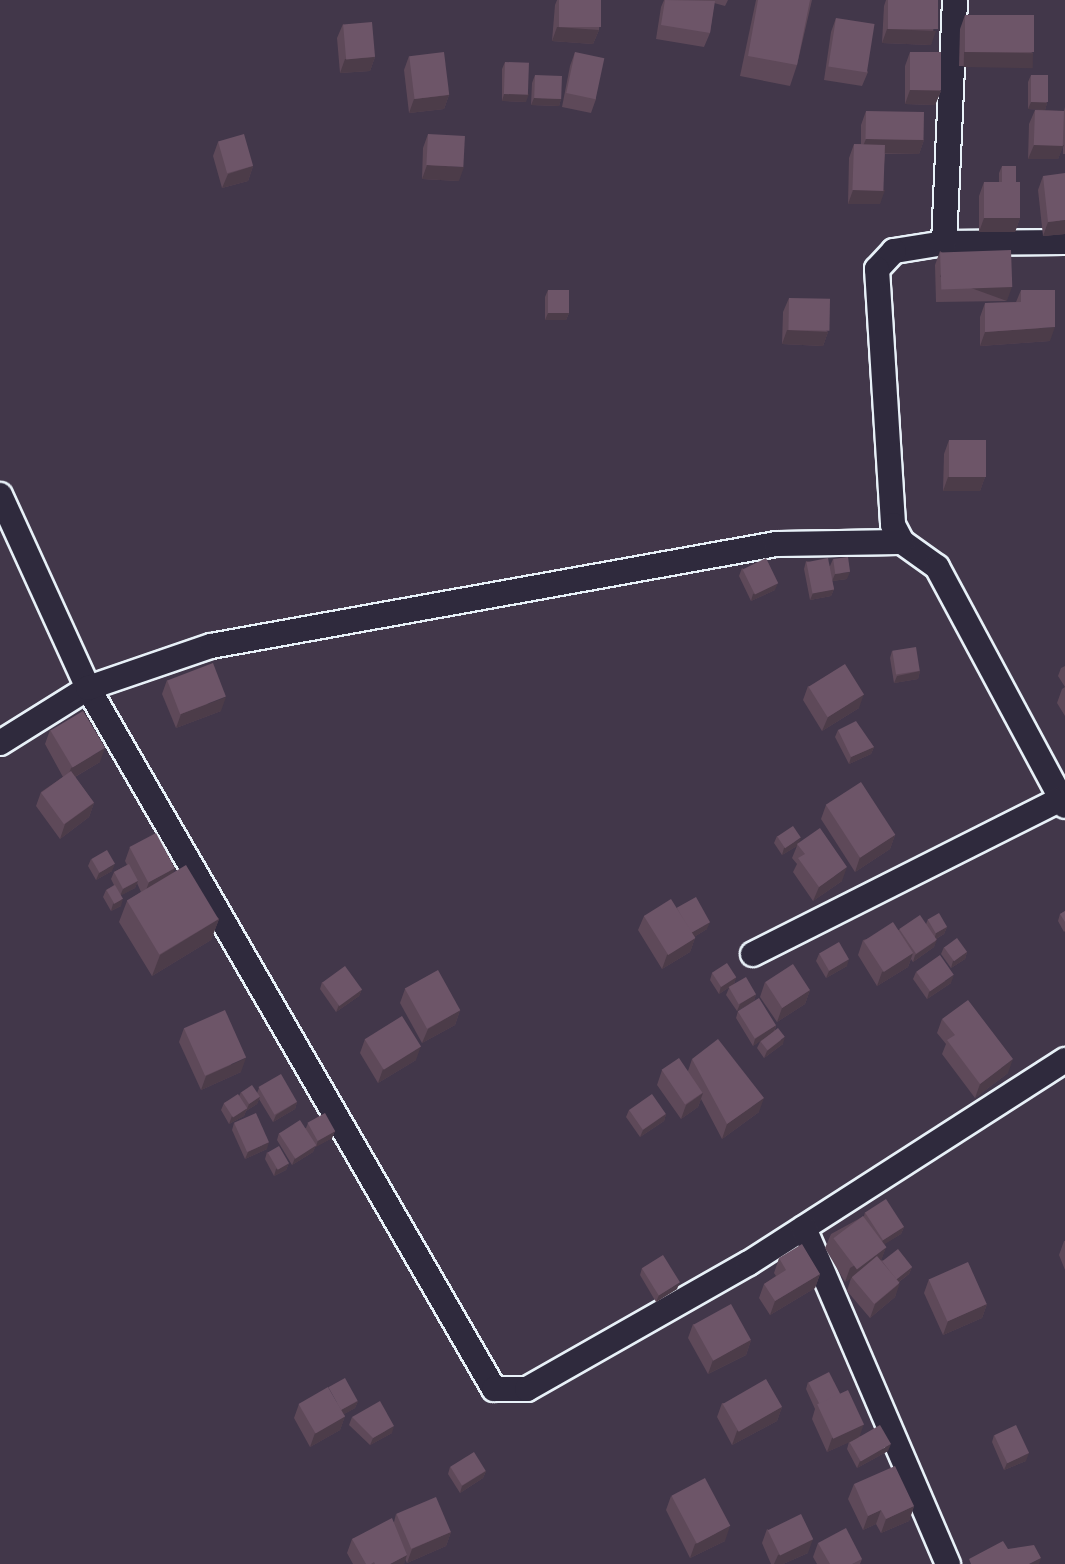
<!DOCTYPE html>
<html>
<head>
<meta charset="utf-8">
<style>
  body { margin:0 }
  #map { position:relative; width:1065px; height:1564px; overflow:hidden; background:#42374a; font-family:Kalam,sans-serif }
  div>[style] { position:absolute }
  .roads { filter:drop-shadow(2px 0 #e8f1f8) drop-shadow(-2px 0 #e8f1f8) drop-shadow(0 2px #e8f1f8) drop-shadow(0 -2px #e8f1f8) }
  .street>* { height:24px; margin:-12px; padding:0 12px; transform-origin:12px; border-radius:12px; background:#2f2a3d }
  .wall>* { inset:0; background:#5e4959 }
  .shaded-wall>* { inset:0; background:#4c3c49; transform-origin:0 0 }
  .building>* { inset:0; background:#6d5568; transform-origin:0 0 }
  span { translate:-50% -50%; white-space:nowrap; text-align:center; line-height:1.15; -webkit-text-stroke:7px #2f2a3d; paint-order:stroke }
</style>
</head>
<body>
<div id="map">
  <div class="roads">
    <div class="street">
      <div style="left:1065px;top:242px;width:121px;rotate:179.5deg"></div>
      <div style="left:944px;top:243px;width:51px;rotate:170.9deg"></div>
      <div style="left:894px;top:251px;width:25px;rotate:133deg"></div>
      <div style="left:877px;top:269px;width:256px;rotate:86.4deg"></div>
      <div style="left:893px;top:525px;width:19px;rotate:62deg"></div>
      <div style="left:902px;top:542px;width:43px;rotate:35.5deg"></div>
      <div style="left:937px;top:567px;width:271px;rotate:61.8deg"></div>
      <div style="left:944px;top:243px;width:243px;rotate:-87.4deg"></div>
      <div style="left:0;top:495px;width:212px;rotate:65.5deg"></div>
      <div style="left:88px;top:688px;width:810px;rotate:59.92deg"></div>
      <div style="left:494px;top:1389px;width:33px"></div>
      <div style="left:527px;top:1389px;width:255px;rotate:-29.6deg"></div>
      <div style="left:749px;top:1263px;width:376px;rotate:-32.7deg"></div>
      <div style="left:0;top:743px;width:104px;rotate:-32deg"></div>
      <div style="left:88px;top:688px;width:130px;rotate:-18.9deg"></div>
      <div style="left:211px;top:646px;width:574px;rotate:-10.23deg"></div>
      <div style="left:776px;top:544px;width:126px;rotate:-0.9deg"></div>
      <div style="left:753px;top:954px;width:345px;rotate:-26.7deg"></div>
      <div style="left:804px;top:1228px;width:366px;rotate:66.8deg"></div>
    </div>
  </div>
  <div class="wall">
    <div style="clip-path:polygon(557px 0,601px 0,599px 30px,593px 44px,552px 41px,555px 5px)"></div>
    <div style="clip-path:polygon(664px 0,728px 0,725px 6px,714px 3px,710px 33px,704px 47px,656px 39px,661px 7px)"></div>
    <div style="clip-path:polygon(756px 0,812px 0,797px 65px,790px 86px,740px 76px)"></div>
    <div style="clip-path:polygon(886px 0,938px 0,931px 45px,882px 43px,884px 6px)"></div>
    <div style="clip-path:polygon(965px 15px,1033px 53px,1028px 67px,959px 66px,960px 29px)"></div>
    <div style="clip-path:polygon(836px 18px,868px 72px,862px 86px,824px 80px,831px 32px)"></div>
    <div style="clip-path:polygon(343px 24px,375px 57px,370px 71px,340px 73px,337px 38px)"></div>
    <div style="clip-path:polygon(575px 52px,596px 99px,591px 113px,562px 107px,570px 66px)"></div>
    <div style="clip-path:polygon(910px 52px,941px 91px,935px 105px,905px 104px,905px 66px)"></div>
    <div style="clip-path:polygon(409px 56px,449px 95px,444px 109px,409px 113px,404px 70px)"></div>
    <div style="clip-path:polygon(505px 62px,526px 102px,502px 101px,502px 69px)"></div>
    <div style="clip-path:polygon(535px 75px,561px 99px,559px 106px,531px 105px,532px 83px)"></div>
    <div style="clip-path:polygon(1031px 75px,1047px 103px,1045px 110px,1028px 109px,1028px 82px)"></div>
    <div style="clip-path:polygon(1065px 107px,1065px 154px,1063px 154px,1063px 146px,1058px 159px,1028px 159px,1029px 124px,1035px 110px,1064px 111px)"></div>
    <div style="clip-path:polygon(866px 111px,924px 140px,919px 154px,885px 154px,880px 204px,848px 204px,849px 158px,854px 144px,861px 144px,861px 125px)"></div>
    <div style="clip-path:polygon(428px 134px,459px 181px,422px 179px,423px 148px)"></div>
    <div style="clip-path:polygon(218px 142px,253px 166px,248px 181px,222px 188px,213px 156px)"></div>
    <div style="clip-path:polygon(1002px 166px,1015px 182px,1020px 218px,1015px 232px,979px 232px,979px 196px,984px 182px,999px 182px,999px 173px)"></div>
    <div style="clip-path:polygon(1043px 176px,1065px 234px,1043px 236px,1038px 190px)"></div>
    <div style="clip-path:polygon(940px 251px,1007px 301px,936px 302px,935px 265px)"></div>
    <div style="clip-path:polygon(548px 290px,569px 313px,566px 320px,545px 320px,545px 297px)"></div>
    <div style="clip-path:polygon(1021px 290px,1050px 341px,980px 346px,980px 317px,985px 303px,1016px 302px)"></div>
    <div style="clip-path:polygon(789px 298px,828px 332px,823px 346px,782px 344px,783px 312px)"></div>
    <div style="clip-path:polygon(949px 440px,985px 477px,980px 491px,943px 491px,944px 454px)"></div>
    <div style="clip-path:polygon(833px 559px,847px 579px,832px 581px,834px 589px,831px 596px,810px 600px,804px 569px,806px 561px,830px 566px)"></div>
    <div style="clip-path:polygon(742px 568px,775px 590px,751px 601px,739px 576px)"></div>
    <div style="clip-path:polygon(892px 651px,920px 671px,918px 679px,894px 683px,890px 658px)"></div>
    <div style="clip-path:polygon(1065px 666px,1065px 687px,1058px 676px,1061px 668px)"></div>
    <div style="clip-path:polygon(167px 680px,221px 711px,176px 728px,162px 694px)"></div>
    <div style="clip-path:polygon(808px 686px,859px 708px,822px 731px,803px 700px)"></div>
    <div style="clip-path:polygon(1065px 687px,1065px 716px,1057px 703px,1062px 689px)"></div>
    <div style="clip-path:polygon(50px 730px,100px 762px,75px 777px,94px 803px,89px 817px,60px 839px,36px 806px,41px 792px,63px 777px,45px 744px)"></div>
    <div style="clip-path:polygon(838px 730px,874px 747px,871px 754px,849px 764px,835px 737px)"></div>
    <div style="clip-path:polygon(826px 805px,895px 835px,890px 849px,855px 872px,821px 819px)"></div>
    <div style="clip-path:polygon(777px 836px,799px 843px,842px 881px,813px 901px,793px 872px,797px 864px,792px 858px,797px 846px,782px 855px,774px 843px)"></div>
    <div style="clip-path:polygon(130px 847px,173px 873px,219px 919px,211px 940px,152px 976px,119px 922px,127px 901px,141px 892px,137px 883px,135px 888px,121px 895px,121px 906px,111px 911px,103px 897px,106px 890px,114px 885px,111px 879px,114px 872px,127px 865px,125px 861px)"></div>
    <div style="clip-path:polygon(91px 859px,112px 871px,96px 880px,88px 866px)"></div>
    <div style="clip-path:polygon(677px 908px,707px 929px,694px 937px,695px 938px,690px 952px,662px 969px,638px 930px,644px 916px)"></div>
    <div style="clip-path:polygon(1065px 911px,1065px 931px,1064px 932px,1058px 921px,1060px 914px)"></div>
    <div style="clip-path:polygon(928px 919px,947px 927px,944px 934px,936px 939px,934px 947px,913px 962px,911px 959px,908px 967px,877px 986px,858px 955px,863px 940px,898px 930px,926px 924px)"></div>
    <div style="clip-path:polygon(944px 947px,967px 952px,965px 959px,951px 968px,941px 954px)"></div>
    <div style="clip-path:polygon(819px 954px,847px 966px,826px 978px,816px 961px)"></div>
    <div style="clip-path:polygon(916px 972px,951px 983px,927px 999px,913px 979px)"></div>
    <div style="clip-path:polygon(712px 973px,736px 977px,734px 984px,719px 994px,710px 980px)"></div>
    <div style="clip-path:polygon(322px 982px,362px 989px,359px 996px,336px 1012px,320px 989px)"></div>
    <div style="clip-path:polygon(765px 982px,810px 990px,805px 1004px,777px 1022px,760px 997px)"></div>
    <div style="clip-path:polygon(729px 988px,756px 994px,754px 1001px,737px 1011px,726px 995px)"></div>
    <div style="clip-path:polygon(405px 989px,460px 1010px,455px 1025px,422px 1043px,400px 1003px)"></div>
    <div style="clip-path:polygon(738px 1011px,776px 1025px,775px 1030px,783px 1044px,764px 1058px,757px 1048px,761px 1040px,753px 1046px,736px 1018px)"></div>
    <div style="clip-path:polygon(942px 1019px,1008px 1073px,975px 1098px,942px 1054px,946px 1044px,937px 1033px)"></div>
    <div style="clip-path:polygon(184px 1028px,241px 1072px,201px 1090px,179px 1042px)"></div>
    <div style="clip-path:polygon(365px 1039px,416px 1060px,378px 1083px,360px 1053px)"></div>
    <div style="clip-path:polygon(692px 1059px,759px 1112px,722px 1139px,701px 1099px,698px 1107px,681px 1119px,657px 1085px,662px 1070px,688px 1071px)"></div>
    <div style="clip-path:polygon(259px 1088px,297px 1102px,295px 1109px,273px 1122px,259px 1099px,257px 1104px,246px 1111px,244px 1116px,229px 1124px,221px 1110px,224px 1103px,239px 1096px,241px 1092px,257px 1093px)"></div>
    <div style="clip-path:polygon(629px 1110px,666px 1114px,664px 1121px,640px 1137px,626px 1117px)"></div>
    <div style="clip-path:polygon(234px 1123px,267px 1149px,245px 1159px,232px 1130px)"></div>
    <div style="clip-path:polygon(308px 1123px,335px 1131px,332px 1138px,315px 1147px,313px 1152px,292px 1165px,277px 1140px,279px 1133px,306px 1128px)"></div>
    <div style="clip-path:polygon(267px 1152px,289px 1163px,286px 1170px,274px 1176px,265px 1159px)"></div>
    <div style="clip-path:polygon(865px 1212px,904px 1227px,901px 1234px,884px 1244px,886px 1247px,881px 1260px,912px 1267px,909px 1274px,899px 1282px,895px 1297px,870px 1318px,847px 1291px,851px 1278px,845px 1282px,825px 1248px,831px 1234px,864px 1216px)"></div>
    <div style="clip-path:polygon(1064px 1241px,1065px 1241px,1065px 1270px,1059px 1255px)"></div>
    <div style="clip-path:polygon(779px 1258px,820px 1274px,815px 1288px,770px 1315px,759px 1298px,764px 1284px,776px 1276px,774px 1273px)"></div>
    <div style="clip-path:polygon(642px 1268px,677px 1289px,656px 1302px,640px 1275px)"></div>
    <div style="clip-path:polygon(929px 1279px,987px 1304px,982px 1318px,943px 1335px,924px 1293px)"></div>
    <div style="clip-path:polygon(693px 1324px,751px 1340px,746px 1355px,708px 1374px,688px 1338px)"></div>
    <div style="clip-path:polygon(808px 1382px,859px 1436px,888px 1451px,857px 1468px,847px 1449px,849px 1442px,827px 1452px,812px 1419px,815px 1409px,806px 1389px)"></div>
    <div style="clip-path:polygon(358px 1401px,355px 1408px,344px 1414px,345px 1416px,340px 1430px,310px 1447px,294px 1418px,299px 1404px)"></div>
    <div style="clip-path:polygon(722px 1403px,782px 1407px,777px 1421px,732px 1445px,717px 1417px)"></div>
    <div style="clip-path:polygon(352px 1417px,392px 1433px,370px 1445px,349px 1425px)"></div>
    <div style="clip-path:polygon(994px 1435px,1026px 1461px,1004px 1470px,992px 1442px)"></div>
    <div style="clip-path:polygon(450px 1467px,486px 1471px,483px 1478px,460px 1493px,448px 1474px)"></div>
    <div style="clip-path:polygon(854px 1484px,914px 1506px,909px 1521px,881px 1533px,876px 1524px,863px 1530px,848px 1499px)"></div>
    <div style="clip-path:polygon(671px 1496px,725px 1541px,690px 1558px,666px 1510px)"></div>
    <div style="clip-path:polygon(396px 1514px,451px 1532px,446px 1546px,407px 1563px,405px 1559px,404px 1564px,353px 1564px,347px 1553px,352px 1539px,394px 1522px)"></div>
    <div style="clip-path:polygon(767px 1529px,808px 1553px,783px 1564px,771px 1564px,762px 1543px)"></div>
    <div style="clip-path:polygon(818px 1543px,862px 1559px,860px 1564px,817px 1564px,813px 1557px)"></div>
  </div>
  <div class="shaded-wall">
    <div style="clip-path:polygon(557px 27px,599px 30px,593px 44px,552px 41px)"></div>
    <div style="clip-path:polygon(887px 29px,936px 31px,931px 45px,882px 43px)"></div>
    <div style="left:964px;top:52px;width:69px;height:15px;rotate:1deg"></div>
    <div style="clip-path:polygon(375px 57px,370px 71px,340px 73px,345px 59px)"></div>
    <div style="clip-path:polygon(910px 90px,941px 91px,935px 105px,905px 104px)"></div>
    <div style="clip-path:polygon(504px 94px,529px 94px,526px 102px,502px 101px)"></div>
    <div style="clip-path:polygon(449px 95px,444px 109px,409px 113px,414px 99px)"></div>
    <div style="clip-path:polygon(534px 98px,561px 99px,559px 106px,531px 105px)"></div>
    <div style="clip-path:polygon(1031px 102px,1047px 103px,1045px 110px,1028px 109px)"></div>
    <div style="clip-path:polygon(866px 139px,924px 140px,919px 154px,860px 153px)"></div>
    <div style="clip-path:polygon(1034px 145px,1064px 145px,1058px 159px,1028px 159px)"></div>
    <div style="clip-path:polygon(427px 165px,464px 167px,459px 181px,422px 179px)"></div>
    <div style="clip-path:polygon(253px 166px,248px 181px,222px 188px,228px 174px)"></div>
    <div style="clip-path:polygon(853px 190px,885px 190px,880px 204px,848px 204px)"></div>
    <div style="clip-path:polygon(984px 218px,1020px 218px,1015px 232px,979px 232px)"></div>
    <div style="clip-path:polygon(1065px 220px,1065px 234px,1043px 236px,1048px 222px)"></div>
    <div style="left:1012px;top:287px;width:15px;height:71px;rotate:110deg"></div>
    <div style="clip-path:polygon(548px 313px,569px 313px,566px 320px,545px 320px)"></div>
    <div style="clip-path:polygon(1055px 327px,1050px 341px,980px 346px,985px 332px)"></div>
    <div style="clip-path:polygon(787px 330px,828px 332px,823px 346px,782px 344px)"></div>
    <div style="clip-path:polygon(948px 477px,985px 477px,980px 491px,943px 491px)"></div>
    <div style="clip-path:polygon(850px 572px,847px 579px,832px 581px,835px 574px)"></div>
    <div style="clip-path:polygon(778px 583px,775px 590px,751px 601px,753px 594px)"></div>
    <div style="clip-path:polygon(834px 589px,831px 596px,810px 600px,813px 593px)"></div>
    <div style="clip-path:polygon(920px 671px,918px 679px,894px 683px,897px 676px)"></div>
    <div style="clip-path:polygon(864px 694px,859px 708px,822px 731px,828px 717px)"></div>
    <div style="clip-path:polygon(226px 697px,221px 711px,176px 728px,181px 714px)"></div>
    <div style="clip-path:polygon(874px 747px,871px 754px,849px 764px,851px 757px)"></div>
    <div style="clip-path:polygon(105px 748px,100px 762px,66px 782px,71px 768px)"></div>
    <div style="clip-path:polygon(94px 803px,89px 817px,60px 839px,65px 824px)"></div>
    <div style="clip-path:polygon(895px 835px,890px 849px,855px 872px,860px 857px)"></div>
    <div style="clip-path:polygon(801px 838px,798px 845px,797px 844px,797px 846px,782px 855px,784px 848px)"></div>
    <div style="clip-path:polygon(115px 864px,112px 871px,96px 880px,99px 873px)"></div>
    <div style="clip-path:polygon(847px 867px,842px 881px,813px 901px,819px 887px)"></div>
    <div style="clip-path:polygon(175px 868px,170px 882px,144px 896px,149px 882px)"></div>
    <div style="clip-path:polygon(138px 881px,135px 888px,120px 896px,123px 889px)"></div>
    <div style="clip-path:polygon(123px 899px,121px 906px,111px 911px,113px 904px)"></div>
    <div style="clip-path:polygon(219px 919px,211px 940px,152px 976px,160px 955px)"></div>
    <div style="clip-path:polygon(710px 922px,707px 929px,689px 940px,691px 933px)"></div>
    <div style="clip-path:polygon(947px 927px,944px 934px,934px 940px,936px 933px)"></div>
    <div style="clip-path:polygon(695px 938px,690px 952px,662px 969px,667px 955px)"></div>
    <div style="clip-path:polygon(937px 940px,934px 947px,913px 962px,915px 955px)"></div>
    <div style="clip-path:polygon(967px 952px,965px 959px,951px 968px,953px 961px)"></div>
    <div style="clip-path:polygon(913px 953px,908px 967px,877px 986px,882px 972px)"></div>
    <div style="clip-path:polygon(849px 959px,847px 966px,826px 978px,829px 971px)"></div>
    <div style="clip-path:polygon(954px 975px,951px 983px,927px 999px,929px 992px)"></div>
    <div style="clip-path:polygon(736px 977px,734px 984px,719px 994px,721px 986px)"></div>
    <div style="clip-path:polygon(362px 989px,359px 996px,336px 1012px,339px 1005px)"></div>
    <div style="clip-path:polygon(810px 990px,805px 1004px,777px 1022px,782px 1008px)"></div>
    <div style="clip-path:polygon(756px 994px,754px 1001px,737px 1011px,740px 1004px)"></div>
    <div style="clip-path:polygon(460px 1010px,455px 1025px,422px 1043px,428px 1029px)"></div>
    <div style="clip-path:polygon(776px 1025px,774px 1032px,753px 1046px,755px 1039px)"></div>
    <div style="clip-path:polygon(785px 1037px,783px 1044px,764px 1058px,767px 1051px)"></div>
    <div style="clip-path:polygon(421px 1046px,416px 1060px,378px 1083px,383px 1069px)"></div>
    <div style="clip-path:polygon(246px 1058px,241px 1072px,201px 1090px,206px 1076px)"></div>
    <div style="clip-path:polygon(1013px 1059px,1008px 1073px,975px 1098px,980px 1084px)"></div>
    <div style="clip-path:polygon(703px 1093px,698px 1107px,681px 1119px,686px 1105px)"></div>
    <div style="clip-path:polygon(260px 1097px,257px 1104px,246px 1111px,249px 1104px)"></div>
    <div style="clip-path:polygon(764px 1098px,759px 1112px,722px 1139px,727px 1124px)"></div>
    <div style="clip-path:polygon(297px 1102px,295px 1109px,273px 1122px,276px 1115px)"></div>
    <div style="clip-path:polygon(247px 1108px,244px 1116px,229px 1124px,232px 1116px)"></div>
    <div style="clip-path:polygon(666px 1114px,664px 1121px,640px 1137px,643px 1130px)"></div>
    <div style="clip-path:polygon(335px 1131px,332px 1138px,316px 1147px,318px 1140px)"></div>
    <div style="clip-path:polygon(269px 1142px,267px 1149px,245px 1159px,248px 1152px)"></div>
    <div style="clip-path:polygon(316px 1145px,313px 1152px,292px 1165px,295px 1158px)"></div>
    <div style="clip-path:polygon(289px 1163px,286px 1170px,274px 1176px,276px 1169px)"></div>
    <div style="clip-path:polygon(904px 1227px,901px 1234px,880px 1247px,883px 1240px)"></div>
    <div style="clip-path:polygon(886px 1247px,881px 1261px,845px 1282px,850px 1268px)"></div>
    <div style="clip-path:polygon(912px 1267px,909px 1274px,892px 1287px,895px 1280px)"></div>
    <div style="clip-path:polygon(820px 1274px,815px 1288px,770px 1315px,775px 1301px)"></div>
    <div style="clip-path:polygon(680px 1282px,677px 1289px,656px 1302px,659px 1295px)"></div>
    <div style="clip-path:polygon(900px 1283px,895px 1297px,870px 1318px,875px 1304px)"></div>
    <div style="clip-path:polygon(987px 1304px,982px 1318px,943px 1335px,948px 1321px)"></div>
    <div style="clip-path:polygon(751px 1340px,746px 1355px,708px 1374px,713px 1360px)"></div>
    <div style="clip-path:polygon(358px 1401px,355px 1408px,339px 1417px,341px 1410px)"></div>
    <div style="clip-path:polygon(782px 1407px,777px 1421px,732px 1445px,737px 1431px)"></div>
    <div style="clip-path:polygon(345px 1416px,340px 1430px,310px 1447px,315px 1433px)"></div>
    <div style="clip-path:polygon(864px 1424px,859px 1438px,827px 1452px,832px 1438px)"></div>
    <div style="clip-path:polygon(394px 1426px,392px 1433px,370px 1445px,373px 1438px)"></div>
    <div style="clip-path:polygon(891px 1444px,888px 1451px,857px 1468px,860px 1461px)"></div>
    <div style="clip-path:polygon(1029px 1453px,1026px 1461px,1004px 1470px,1007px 1463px)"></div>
    <div style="clip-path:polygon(486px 1471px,483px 1478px,460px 1493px,462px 1486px)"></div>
    <div style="clip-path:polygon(914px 1506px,909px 1521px,881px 1533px,886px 1519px)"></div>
    <div style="clip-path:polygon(881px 1510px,876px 1524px,863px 1530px,868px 1516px)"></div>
    <div style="clip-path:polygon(730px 1526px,725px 1541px,690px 1558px,695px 1544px)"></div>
    <div style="clip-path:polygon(451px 1532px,446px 1546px,407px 1563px,412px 1549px)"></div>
    <div style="clip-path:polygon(813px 1539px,808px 1553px,783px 1564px,774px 1564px,778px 1555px)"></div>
    <div style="clip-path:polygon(407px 1555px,404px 1564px,390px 1564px)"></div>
    <div style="clip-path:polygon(1041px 1558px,1039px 1564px,1029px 1564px)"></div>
  </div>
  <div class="building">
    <div style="left:559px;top:0;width:42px;height:27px"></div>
    <div style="clip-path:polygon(665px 0,715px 1px,710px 33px,661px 25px)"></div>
    <div style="clip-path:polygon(758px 0,810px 0,797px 65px,748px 56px)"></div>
    <div style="left:888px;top:0;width:50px;height:29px"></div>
    <div style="left:965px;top:15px;width:69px;height:37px"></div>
    <div style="left:836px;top:18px;width:39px;height:49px;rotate:9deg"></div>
    <div style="left:372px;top:22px;width:35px;height:29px;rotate:85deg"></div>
    <div style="left:444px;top:52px;width:43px;height:35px;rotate:83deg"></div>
    <div style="left:575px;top:52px;width:30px;height:42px;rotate:12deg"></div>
    <div style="left:910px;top:52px;width:31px;height:38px"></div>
    <div style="left:505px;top:62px;width:24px;height:32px;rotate:2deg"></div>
    <div style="left:535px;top:75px;width:27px;height:23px;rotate:2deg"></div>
    <div style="left:1031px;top:75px;width:17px;height:27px"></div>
    <div style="left:1035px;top:110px;width:29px;height:35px;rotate:2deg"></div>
    <div style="left:866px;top:111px;width:58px;height:28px;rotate:1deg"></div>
    <div style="left:244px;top:134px;width:33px;height:27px;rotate:74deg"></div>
    <div style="left:428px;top:134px;width:37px;height:31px;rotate:3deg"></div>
    <div style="left:854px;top:144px;width:31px;height:46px;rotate:2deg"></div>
    <div style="left:1002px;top:166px;width:14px;height:16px"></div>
    <div style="clip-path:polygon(1065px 173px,1065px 220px,1048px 222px,1043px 176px)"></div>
    <div style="left:984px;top:182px;width:36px;height:36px"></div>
    <div style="left:1011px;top:250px;width:37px;height:71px;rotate:88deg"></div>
    <div style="left:548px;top:290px;width:21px;height:23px"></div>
    <div style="clip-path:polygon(1021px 290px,1055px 290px,1055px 327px,985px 332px,985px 303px,1021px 302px)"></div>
    <div style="left:789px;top:298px;width:41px;height:32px;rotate:1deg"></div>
    <div style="left:949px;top:440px;width:37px;height:37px"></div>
    <div style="left:848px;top:557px;width:15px;height:15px;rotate:82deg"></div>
    <div style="left:766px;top:558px;width:28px;height:26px;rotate:64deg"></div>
    <div style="left:828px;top:558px;width:32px;height:22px;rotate:79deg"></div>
    <div style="left:916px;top:647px;width:24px;height:24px;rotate:81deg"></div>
    <div style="left:213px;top:663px;width:36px;height:49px;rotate:69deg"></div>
    <div style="left:845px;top:664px;width:36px;height:43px;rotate:58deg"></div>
    <div style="left:83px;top:711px;width:43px;height:38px;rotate:59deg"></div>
    <div style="clip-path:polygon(856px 721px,874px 747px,851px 757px,838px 730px)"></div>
    <div style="left:71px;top:771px;width:39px;height:37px;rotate:54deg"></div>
    <div style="left:861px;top:782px;width:63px;height:42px;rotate:57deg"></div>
    <div style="left:793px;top:826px;width:14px;height:19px;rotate:56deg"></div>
    <div style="clip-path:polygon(820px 828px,847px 867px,819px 887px,798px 858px,805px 854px,797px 844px)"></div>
    <div style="left:156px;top:833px;width:40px;height:30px;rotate:62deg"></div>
    <div style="left:107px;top:850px;width:16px;height:18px;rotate:60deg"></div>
    <div style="left:129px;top:864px;width:19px;height:17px;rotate:62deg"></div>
    <div style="left:186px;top:865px;width:63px;height:69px;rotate:59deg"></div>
    <div style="left:115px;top:885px;width:16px;height:10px;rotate:60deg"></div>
    <div style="left:696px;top:897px;width:29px;height:22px;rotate:61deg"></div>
    <div style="left:671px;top:899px;width:46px;height:32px;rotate:58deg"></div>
    <div style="clip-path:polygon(1065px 911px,1065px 922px,1060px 914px)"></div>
    <div style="left:939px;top:913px;width:16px;height:13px;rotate:60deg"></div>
    <div style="left:920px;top:915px;width:30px;height:25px;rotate:56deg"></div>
    <div style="left:893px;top:922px;width:37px;height:35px;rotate:57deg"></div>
    <div style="left:957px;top:938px;width:17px;height:16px;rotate:54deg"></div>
    <div style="left:839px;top:942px;width:20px;height:23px;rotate:60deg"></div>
    <div style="left:940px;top:955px;width:24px;height:29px;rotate:55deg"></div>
    <div style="left:727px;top:963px;width:17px;height:18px;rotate:57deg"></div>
    <div style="left:793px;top:964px;width:31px;height:33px;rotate:57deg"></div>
    <div style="left:345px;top:966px;width:29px;height:28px;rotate:54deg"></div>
    <div style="left:438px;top:970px;width:46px;height:38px;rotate:61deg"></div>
    <div style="left:746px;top:977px;width:20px;height:20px;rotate:60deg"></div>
    <div style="left:759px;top:998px;width:32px;height:25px;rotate:58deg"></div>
    <div style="clip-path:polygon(968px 1000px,1013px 1059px,980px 1084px,947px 1040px,955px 1035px,942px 1019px)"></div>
    <div style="left:225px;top:1010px;width:52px;height:45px;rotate:66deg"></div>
    <div style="left:402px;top:1016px;width:36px;height:44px;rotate:58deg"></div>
    <div style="left:778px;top:1028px;width:11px;height:22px;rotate:52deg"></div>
    <div style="clip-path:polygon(718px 1039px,764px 1098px,727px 1124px,692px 1059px)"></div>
    <div style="left:679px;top:1058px;width:42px;height:21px;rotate:56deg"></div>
    <div style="left:281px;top:1074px;width:32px;height:26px;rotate:60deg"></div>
    <div style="left:252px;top:1085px;width:14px;height:13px;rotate:56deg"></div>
    <div style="left:238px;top:1094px;width:17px;height:17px;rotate:57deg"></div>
    <div style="left:652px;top:1094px;width:24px;height:28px;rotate:55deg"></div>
    <div style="left:256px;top:1113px;width:32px;height:24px;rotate:66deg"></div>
    <div style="left:325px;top:1113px;width:21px;height:20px;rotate:61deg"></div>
    <div style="left:300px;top:1120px;width:30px;height:25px;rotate:57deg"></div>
    <div style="left:279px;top:1146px;width:20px;height:13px;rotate:60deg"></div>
    <div style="left:886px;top:1199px;width:33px;height:25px;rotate:57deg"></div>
    <div style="left:863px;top:1216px;width:39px;height:37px;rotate:53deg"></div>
    <div style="clip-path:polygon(802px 1244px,820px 1274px,775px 1301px,764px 1284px,786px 1270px,779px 1258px)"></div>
    <div style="left:898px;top:1249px;width:23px;height:20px;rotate:52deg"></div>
    <div style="left:663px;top:1255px;width:32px;height:25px;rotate:58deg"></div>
    <div style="left:877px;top:1256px;width:35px;height:33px;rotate:50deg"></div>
    <div style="left:968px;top:1262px;width:46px;height:43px;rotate:66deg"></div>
    <div style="left:731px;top:1304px;width:41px;height:43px;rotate:61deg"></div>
    <div style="left:829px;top:1372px;width:25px;height:23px;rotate:63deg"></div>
    <div style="left:345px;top:1378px;width:26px;height:19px;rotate:61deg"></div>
    <div style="left:766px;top:1379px;width:32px;height:50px;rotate:60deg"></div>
    <div style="left:328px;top:1387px;width:34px;height:34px;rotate:60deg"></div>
    <div style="left:848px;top:1390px;width:38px;height:34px;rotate:65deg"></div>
    <div style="clip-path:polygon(380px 1401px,394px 1426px,373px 1438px,352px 1417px)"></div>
    <div style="left:880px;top:1425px;width:22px;height:35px;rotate:60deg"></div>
    <div style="left:1016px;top:1425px;width:31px;height:24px;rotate:65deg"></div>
    <div style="left:474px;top:1452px;width:22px;height:28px;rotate:58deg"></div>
    <div style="clip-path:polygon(895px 1466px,914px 1506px,886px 1519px,881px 1510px,868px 1516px,854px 1484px)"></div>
    <div style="left:705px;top:1478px;width:54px;height:38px;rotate:62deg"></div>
    <div style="left:436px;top:1497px;width:38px;height:43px;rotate:67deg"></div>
    <div style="left:801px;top:1514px;width:28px;height:37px;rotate:64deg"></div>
    <div style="clip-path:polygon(392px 1518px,407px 1555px,390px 1564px,375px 1564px,374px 1562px,371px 1564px,366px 1564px,352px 1539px)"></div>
    <div style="clip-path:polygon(846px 1528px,862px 1559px,852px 1564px,830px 1564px,818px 1543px)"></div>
    <div style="clip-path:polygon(1003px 1541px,1008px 1549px,1034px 1545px,1041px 1558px,1029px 1564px,971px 1564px,969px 1559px)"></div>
  </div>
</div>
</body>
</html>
